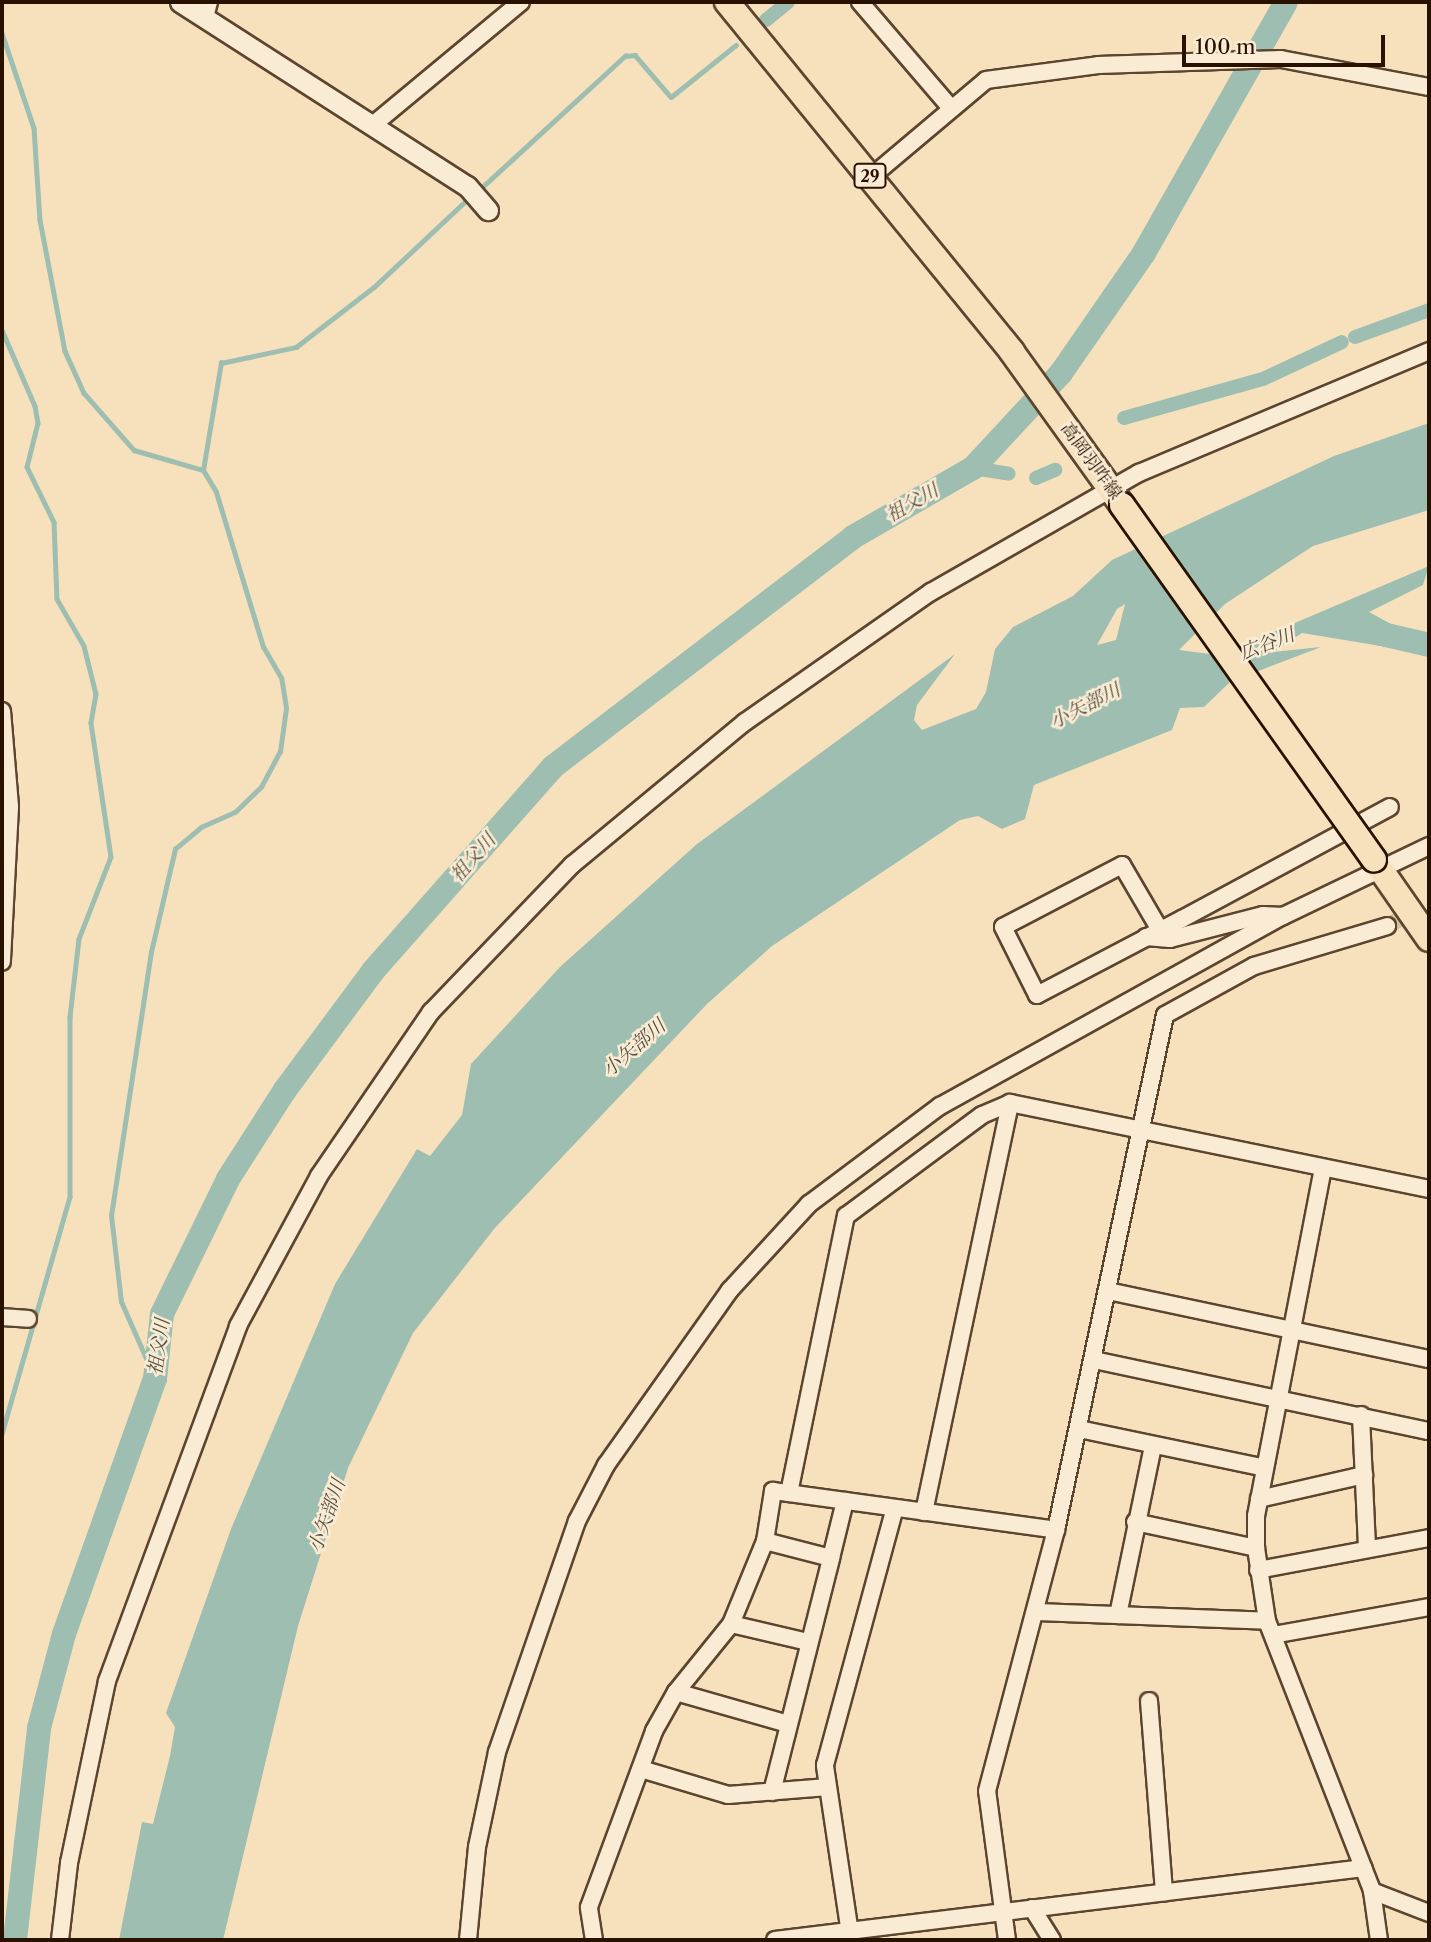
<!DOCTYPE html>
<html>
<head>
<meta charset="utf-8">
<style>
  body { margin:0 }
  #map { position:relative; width:1431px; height:1942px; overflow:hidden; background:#f7e1bd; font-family:"Libre Caslon Text","Noto Serif JP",serif }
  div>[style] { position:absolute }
  .water>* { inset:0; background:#9dbeb0 }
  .stream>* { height:4.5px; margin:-2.25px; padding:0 2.25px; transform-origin:2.25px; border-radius:2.25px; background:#9dbeb0 }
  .canal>* { height:14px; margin:-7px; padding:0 7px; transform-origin:7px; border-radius:7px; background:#9dbeb0 }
  .river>* { height:24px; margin:-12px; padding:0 12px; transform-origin:12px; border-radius:12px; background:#9dbeb0 }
  .minor-tunnel>* { height:16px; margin-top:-8px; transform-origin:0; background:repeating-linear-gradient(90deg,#d8c2a1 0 16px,transparent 0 24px) }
  .roads { filter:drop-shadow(2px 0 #5c452f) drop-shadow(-2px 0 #5c452f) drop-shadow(0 2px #5c452f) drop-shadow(0 -2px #5c452f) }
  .minor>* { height:16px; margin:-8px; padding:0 8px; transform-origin:8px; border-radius:8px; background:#faecd4 }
  .tertiary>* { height:19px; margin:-9.5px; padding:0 9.5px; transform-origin:9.5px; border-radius:9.5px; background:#faecd4 }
  .primary>* { height:24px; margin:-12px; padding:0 12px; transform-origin:12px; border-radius:12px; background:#f7e1bd }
  .bridges { filter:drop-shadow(2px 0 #291100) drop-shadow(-2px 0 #291100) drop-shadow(0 2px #291100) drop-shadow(0 -2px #291100) }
  .primary-bridge>* { height:24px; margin:-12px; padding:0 12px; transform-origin:12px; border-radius:12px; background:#f7e1bd }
  span { translate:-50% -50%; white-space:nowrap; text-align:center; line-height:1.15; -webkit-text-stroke:5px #faecd4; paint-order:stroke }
  .shield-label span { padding:2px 5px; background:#faecd4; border:2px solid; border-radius:5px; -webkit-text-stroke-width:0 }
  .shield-label { font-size:16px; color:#291100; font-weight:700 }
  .street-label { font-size:18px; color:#291100 }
  .water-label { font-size:19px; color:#524e3e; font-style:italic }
  .frame { position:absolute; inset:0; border:4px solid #291100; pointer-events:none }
  .scale { position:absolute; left:1182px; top:35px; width:203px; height:32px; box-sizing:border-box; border:4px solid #291100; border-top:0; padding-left:9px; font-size:21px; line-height:24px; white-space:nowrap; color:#291100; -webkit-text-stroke:5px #faecd4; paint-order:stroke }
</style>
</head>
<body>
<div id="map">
  <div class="water">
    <div style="clip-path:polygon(evenodd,1429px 423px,1429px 510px,1313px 546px,1225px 604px,1179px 650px,1210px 654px,1236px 648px,1429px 566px,1423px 585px,1369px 612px,1402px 630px,1399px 649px,1302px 633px,1273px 652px,1321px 647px,1230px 682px,1204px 707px,1180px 708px,1172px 730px,1034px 785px,1025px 819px,1002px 829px,978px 816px,960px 820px,772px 946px,707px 1004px,494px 1229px,413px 1333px,348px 1468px,298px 1626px,223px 1940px,119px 1940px,142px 1822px,153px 1824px,170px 1756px,175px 1727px,166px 1713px,231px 1529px,335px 1284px,417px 1149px,430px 1156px,462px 1115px,471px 1064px,560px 967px,697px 844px,955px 654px,917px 705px,914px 720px,922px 730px,976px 709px,986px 692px,995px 649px,1013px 627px,1073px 596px,1112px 560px,1334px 456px,1429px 423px,1125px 604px,1116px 640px,1097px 645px,1117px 609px,1125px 604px)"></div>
  </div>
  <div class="stream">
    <div style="left:2px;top:33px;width:100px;rotate:71.4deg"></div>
    <div style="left:34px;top:128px;width:92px;rotate:86.3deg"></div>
    <div style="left:40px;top:220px;width:133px;rotate:79.2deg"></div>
    <div style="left:65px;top:351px;width:46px;rotate:65.7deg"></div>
    <div style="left:84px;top:393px;width:76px;rotate:48.7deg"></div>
    <div style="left:134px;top:450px;width:72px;rotate:16.2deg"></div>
    <div style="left:478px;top:191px;width:200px;rotate:-42.6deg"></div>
    <div style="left:625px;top:56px;width:10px;rotate:-6deg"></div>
    <div style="left:635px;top:55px;width:55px;rotate:49.4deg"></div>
    <div style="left:671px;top:97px;width:83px;rotate:-38.7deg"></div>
    <div style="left:2px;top:330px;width:83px;rotate:66.5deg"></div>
    <div style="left:35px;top:406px;width:17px;rotate:80deg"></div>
    <div style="left:38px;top:423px;width:45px;rotate:104deg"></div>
    <div style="left:27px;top:467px;width:61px;rotate:63.9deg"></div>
    <div style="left:54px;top:522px;width:77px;rotate:87.8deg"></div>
    <div style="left:57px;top:599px;width:54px;rotate:60.1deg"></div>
    <div style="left:84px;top:646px;width:49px;rotate:76deg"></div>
    <div style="left:96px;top:694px;width:29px;rotate:100deg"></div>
    <div style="left:91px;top:723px;width:135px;rotate:81.5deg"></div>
    <div style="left:111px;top:857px;width:88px;rotate:111.3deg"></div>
    <div style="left:79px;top:939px;width:79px;rotate:96.6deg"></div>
    <div style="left:70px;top:1017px;width:180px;rotate:90deg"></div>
    <div style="left:70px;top:1197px;width:247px;rotate:106deg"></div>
    <div style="left:155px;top:1379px;width:84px;rotate:-113.8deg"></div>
    <div style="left:121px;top:1302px;width:87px;rotate:-96.6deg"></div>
    <div style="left:111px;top:1216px;width:267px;rotate:-81.4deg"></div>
    <div style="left:151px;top:952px;width:106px;rotate:-76.9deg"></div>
    <div style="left:175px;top:849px;width:34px;rotate:-40deg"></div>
    <div style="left:201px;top:827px;width:37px;rotate:-24deg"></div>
    <div style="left:235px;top:812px;width:36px;rotate:-44deg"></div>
    <div style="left:261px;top:787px;width:40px;rotate:-62deg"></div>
    <div style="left:280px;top:752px;width:44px;rotate:-82.2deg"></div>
    <div style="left:286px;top:708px;width:30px;rotate:-99deg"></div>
    <div style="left:281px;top:678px;width:36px;rotate:-120deg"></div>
    <div style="left:263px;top:647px;width:162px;rotate:-106.9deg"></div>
    <div style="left:216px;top:492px;width:26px;rotate:-121deg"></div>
    <div style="left:203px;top:470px;width:109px;rotate:-80.5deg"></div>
    <div style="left:221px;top:363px;width:77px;rotate:-12deg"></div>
    <div style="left:296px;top:347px;width:98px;rotate:-37.6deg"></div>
    <div style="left:374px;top:287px;width:133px;rotate:-43.2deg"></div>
  </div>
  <div class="canal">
    <div style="left:766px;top:20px;width:28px;rotate:-39deg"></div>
    <div style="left:1355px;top:337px;width:79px;rotate:-20deg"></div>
    <div style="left:1124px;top:418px;width:144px;rotate:-15.7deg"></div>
    <div style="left:1263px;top:379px;width:87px;rotate:-25.1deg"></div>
    <div style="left:973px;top:468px;width:36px;rotate:9deg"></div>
    <div style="left:1036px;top:478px;width:21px;rotate:-23deg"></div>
  </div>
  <div class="river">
    <div style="left:1369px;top:631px;width:62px;rotate:13.1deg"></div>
    <div style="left:15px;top:1940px;width:213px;rotate:-83.5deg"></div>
    <div style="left:39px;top:1728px;width:97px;rotate:-75.1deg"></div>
    <div style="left:64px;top:1634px;width:271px;rotate:-70.4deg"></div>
    <div style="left:155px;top:1379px;width:65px;rotate:-83.9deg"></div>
    <div style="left:162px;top:1314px;width:150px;rotate:-63.9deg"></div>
    <div style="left:228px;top:1179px;width:106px;rotate:-57.4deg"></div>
    <div style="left:285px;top:1090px;width:148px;rotate:-53.5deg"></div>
    <div style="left:373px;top:971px;width:273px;rotate:-48.6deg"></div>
    <div style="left:554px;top:766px;width:377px;rotate:-37.4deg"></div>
    <div style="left:853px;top:537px;width:138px;rotate:-29.9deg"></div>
    <div style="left:973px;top:468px;width:129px;rotate:-47.2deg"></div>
    <div style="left:1061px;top:373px;width:146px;rotate:-55.3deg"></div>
    <div style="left:1144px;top:253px;width:288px;rotate:-60.5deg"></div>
  </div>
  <div class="minor-tunnel">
    <div style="left:1387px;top:926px;width:47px;rotate:-28.2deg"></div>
  </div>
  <div class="roads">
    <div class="minor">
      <div style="left:860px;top:2px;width:137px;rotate:49.4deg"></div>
      <div style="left:205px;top:17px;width:16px;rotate:-75deg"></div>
      <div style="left:374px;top:124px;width:191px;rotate:-39.7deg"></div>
      <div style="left:871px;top:177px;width:150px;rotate:-40.1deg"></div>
      <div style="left:986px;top:80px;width:113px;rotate:-7.6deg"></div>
      <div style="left:1098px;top:65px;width:183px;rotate:-1.9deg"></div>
      <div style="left:1281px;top:59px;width:151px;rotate:10.7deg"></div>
      <div style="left:2px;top:711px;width:96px;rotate:85.2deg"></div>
      <div style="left:10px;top:807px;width:155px;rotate:93deg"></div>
      <div style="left:1160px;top:930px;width:75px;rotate:-120.3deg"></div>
      <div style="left:1122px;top:865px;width:134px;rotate:152.5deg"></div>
      <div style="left:1003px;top:927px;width:76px;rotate:63.4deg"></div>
      <div style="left:1037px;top:995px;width:164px;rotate:-27.7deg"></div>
      <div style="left:1182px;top:919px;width:236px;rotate:-28.3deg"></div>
      <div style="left:1146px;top:937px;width:24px;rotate:5deg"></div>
      <div style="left:1170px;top:939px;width:96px;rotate:-14.5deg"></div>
      <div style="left:1263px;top:915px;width:20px;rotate:3deg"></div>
      <div style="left:1323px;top:1168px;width:354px;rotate:100.9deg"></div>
      <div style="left:1256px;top:1516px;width:32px;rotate:90deg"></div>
      <div style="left:1256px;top:1548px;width:74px;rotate:81.4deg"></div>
      <div style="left:1267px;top:1621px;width:290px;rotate:68.7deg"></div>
      <div style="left:1372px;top:1891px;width:49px;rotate:81.9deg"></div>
      <div style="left:1108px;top:1291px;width:328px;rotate:12deg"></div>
      <div style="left:2px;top:1317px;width:26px;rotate:4deg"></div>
      <div style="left:1094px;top:1360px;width:342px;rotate:12deg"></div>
      <div style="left:1361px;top:1415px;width:134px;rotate:87.4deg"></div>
      <div style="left:1079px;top:1429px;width:190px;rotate:11.8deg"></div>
      <div style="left:789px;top:1493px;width:283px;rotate:-78.4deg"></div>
      <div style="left:846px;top:1216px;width:169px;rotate:-36.6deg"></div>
      <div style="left:982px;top:1115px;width:30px;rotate:-23deg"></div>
      <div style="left:1010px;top:1103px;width:428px;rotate:11.6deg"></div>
      <div style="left:1259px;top:1499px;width:108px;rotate:-12.9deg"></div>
      <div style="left:924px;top:1512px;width:418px;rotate:-78.1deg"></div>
      <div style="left:1135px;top:1522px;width:124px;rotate:12.1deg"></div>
      <div style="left:765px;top:1541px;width:68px;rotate:14.4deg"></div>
      <div style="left:831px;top:1558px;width:59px;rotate:-76.2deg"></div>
      <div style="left:1258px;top:1570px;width:174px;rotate:-10.6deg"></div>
      <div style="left:1037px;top:1612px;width:230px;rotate:2.2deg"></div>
      <div style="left:1118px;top:1615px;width:173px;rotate:-78.3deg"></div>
      <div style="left:731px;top:1624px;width:79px;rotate:13.2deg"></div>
      <div style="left:1273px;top:1635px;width:158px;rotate:-10.2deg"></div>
      <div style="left:676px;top:1692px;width:113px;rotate:15.9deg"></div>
      <div style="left:1149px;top:1701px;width:192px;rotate:85.5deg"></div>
      <div style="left:641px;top:1769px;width:91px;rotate:16.6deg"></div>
      <div style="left:728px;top:1795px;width:100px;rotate:-4.6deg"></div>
      <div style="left:772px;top:1792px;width:241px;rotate:-75.8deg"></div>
      <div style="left:1372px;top:1891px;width:61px;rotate:21.1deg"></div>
      <div style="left:1032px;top:1908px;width:38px;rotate:58deg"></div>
      <div style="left:60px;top:1940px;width:78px;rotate:-83.3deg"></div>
      <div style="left:69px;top:1863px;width:186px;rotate:-78.2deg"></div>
      <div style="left:107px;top:1681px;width:378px;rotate:-69.7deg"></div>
      <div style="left:238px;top:1326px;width:170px;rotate:-61.6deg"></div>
      <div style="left:319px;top:1176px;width:199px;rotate:-55.7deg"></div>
      <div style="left:431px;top:1012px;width:204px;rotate:-46.2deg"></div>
      <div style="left:572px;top:865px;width:224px;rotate:-39.6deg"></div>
      <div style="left:745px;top:722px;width:227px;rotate:-35deg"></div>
      <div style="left:931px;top:592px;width:240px;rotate:-29.8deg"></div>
      <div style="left:1139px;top:473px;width:315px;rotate:-22.8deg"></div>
      <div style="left:468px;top:1940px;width:93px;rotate:-84.5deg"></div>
      <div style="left:477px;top:1847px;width:97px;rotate:-78.1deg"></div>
      <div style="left:497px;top:1752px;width:244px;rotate:-70.9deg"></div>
      <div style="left:577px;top:1521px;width:63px;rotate:-62.6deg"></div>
      <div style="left:606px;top:1465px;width:214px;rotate:-54.7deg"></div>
      <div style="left:730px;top:1290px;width:117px;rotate:-47.4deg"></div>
      <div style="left:809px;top:1204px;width:164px;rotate:-36.8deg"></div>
      <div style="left:940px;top:1106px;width:392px;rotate:-29deg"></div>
      <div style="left:1283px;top:916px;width:162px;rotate:-25.6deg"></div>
      <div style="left:594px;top:1940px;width:33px;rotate:-99deg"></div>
      <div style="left:589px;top:1907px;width:188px;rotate:-69.7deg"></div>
      <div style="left:654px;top:1731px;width:45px;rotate:-60.6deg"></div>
      <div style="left:676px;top:1692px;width:87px;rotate:-51deg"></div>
      <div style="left:731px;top:1624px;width:90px;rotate:-67.7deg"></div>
      <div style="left:765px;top:1541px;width:51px;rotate:-80.9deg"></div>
      <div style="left:773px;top:1491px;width:286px;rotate:7.8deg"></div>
      <div style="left:775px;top:1940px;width:593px;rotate:-6.97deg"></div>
      <div style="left:851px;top:1940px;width:177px;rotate:-98.5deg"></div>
      <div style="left:825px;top:1765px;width:266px;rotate:-74.8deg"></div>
      <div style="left:1007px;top:1940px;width:150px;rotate:-97.6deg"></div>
      <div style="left:987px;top:1791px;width:270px;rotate:-75.2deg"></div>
      <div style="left:1056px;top:1530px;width:526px;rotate:-78.05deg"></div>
      <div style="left:1165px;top:1015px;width:102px;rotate:-28.8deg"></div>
      <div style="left:1254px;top:966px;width:139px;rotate:-16.7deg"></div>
    </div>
    <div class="tertiary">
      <div style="left:180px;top:2px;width:341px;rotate:32.7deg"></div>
      <div style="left:467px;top:186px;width:32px;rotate:49deg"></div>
    </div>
    <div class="primary">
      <div style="left:727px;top:2px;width:451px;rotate:50.8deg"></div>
      <div style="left:1012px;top:352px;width:188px;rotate:54.3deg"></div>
      <div style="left:1374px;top:860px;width:96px;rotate:55.2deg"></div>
    </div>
  </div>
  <div class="bridges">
    <div class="primary-bridge">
      <div style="left:1122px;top:505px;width:435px;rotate:54.6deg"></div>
    </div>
  </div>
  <div class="shield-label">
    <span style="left:870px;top:176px">29</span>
  </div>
  <div class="street-label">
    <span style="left:1091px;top:461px;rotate:54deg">高岡羽咋線</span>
  </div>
  <div class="water-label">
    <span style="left:912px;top:503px;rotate:-30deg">祖父川</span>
    <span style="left:1267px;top:644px;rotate:-21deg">広谷川</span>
    <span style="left:1085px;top:706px;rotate:-27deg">小矢部川</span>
    <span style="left:473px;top:858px;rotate:-49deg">祖父川</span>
    <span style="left:634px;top:1048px;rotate:-41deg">小矢部川</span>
    <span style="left:159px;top:1347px;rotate:-82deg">祖父川</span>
    <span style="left:327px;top:1516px;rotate:-71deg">小矢部川</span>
  </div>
  <div class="frame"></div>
  <div class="scale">100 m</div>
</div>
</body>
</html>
